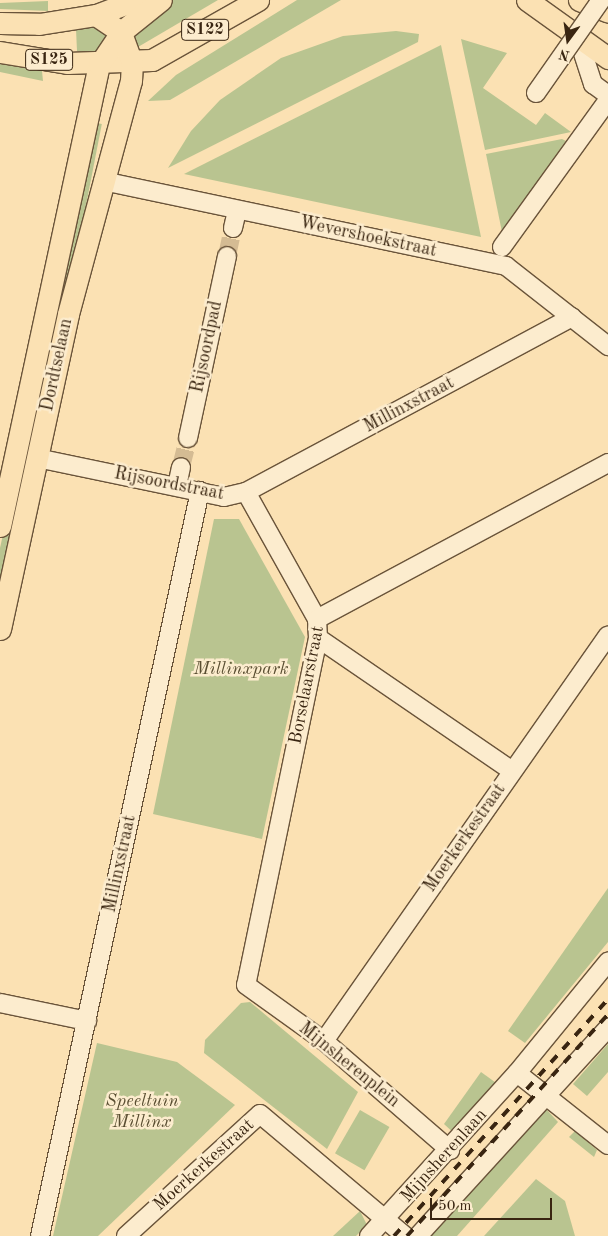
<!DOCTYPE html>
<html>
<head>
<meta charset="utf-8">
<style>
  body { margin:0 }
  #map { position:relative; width:608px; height:1236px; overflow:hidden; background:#fbe1b3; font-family:"Old Standard TT",serif }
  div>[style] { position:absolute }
  .green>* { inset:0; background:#b9c490; transform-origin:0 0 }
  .minor-tunnel>* { height:18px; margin-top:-9px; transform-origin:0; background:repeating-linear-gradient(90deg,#d4bb93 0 18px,transparent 0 27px) }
  .roads { filter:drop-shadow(1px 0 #6a543a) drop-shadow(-1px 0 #6a543a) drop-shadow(0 1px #6a543a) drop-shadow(0 -1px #6a543a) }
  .minor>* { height:18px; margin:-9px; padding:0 9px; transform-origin:9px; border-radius:9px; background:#fcecce }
  .major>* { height:21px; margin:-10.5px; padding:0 10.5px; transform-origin:10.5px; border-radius:10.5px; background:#fbe1b3 }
  .rail>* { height:4px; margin-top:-2px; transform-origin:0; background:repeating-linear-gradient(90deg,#392511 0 9px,transparent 0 18px) }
  .bridges { filter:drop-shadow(1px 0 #6a543a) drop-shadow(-1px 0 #6a543a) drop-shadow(0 1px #6a543a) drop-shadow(0 -1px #6a543a) }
  .minor-bridge>* { height:18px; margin:-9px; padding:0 9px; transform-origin:9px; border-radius:9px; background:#fcecce }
  span { translate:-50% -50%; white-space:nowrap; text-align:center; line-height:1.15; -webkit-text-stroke:5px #fcecce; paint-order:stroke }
  .shield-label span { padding:1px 4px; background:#fcecce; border:1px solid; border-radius:4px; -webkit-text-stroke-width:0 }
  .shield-label { font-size:16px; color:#392511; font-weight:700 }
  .street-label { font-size:18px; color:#392511 }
  .park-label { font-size:18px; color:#594d31; font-style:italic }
  .north { position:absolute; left:543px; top:15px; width:50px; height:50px; -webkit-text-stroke:4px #fcecce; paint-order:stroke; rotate:194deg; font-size:14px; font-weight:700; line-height:20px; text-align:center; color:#392511 }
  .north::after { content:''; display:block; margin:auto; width:18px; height:22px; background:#392511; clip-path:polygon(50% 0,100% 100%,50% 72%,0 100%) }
  .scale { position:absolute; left:430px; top:1198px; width:122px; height:22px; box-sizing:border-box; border:2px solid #392511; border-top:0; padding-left:6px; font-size:15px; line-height:18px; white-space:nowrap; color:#392511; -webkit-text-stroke:4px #fcecce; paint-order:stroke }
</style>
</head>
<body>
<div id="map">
  <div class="green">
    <div style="clip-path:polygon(172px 0,218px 0,138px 47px,132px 35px,143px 20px)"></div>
    <div style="clip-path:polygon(297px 0,341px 0,170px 100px,148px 101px,176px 75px)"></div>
    <div style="clip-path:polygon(48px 1px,48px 11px,0 9px,0 3px)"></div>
    <div style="clip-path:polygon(90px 26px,108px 33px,96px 53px,77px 51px,76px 29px)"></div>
    <div style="clip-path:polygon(396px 31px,419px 34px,418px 42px,168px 168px,191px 131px,220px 100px,281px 58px,343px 36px)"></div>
    <div style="clip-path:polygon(461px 39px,507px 53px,483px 88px,536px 125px,545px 113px,571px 132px,485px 150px)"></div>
    <div style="clip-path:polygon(441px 45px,481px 237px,184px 174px)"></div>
    <div style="clip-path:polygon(0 64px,42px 71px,43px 81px,0 72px)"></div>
    <div style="left:92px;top:122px;width:10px;height:211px;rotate:11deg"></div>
    <div style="clip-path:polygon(562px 139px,566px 141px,502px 232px,486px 154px)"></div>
    <div style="clip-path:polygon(16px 476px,29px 479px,0 612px,0 548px)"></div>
    <div style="clip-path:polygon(214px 519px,239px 519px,305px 637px,262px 839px,153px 814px)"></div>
    <div style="clip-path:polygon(608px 888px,608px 942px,525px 1043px,508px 1031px)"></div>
    <div style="clip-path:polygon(250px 1002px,358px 1092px,327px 1149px,204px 1053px,205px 1040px,241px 1003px)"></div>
    <div style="clip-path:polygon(97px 1043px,177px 1062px,235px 1105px,98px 1236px,53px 1236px)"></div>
    <div style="clip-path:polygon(608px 1044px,608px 1072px,587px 1096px,573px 1084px)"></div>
    <div style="clip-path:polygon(481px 1072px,499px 1085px,457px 1136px,444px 1124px)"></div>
    <div style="clip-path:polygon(546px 1109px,558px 1122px,457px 1236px,428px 1236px)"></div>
    <div style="left:360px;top:1110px;width:34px;height:50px;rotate:30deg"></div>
    <div style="clip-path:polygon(575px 1131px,597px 1150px,594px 1157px,569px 1137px)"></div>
    <div style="clip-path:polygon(536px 1179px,565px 1201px,575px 1236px,484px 1236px)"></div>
    <div style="clip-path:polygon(360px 1211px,367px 1225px,356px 1236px,333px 1236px)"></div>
  </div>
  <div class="minor-tunnel">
    <div style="left:227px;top:256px;width:29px;rotate:-78deg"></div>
    <div style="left:181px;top:467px;width:30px;rotate:-76deg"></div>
  </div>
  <div class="roads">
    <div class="minor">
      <div style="left:577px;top:35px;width:52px;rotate:71.9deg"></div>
      <div style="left:593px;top:84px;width:19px;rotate:36deg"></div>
      <div style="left:103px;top:181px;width:412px;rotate:11.9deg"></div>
      <div style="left:506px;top:266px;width:130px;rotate:38.1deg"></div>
      <div style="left:233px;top:228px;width:18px;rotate:-77deg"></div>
      <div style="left:502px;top:247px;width:181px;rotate:-54.2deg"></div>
      <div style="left:188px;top:438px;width:186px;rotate:-77.9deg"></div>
      <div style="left:37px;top:458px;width:191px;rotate:11.8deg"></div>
      <div style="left:224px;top:497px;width:23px;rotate:-13deg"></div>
      <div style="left:246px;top:492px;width:145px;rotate:60.8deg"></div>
      <div style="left:317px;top:619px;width:19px;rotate:87deg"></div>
      <div style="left:318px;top:638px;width:354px;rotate:101.7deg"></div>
      <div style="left:246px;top:985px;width:96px;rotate:35.7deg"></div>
      <div style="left:324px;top:1041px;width:167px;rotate:40.9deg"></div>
      <div style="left:177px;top:486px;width:19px;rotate:-78deg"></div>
      <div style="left:246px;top:492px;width:370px;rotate:-28.2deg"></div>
      <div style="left:317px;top:619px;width:330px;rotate:-28.2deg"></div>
      <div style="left:318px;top:638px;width:235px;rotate:34.4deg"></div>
      <div style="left:0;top:1003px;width:89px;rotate:11.7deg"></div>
      <div style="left:324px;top:1041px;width:495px;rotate:-55deg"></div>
      <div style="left:517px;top:1073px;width:116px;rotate:38.4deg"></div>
      <div style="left:40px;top:1236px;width:762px;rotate:-77.88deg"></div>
      <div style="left:126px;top:1236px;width:181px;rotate:-42.3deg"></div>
      <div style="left:260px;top:1114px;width:189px;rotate:40.1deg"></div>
      <div style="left:369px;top:1236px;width:220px;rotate:-47.8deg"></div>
      <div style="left:517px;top:1073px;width:144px;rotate:-50.7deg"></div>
      <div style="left:418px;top:1236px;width:282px;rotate:-47.6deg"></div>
    </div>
    <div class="major">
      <div style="left:527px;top:0;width:100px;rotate:35.6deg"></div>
      <div style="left:579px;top:0;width:31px;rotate:22deg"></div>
      <div style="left:0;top:23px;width:39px;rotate:1deg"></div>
      <div style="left:39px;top:24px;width:58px;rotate:-9deg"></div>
      <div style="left:96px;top:15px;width:43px;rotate:-20.6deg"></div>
      <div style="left:0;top:52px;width:68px;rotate:9.3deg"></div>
      <div style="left:67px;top:63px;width:85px;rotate:-2deg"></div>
      <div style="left:152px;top:60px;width:122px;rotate:-29.5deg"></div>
      <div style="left:0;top:526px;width:472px;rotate:-77.9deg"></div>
      <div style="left:99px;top:65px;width:40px;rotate:-56deg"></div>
      <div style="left:121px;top:32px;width:51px;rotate:-38.7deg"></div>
      <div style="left:0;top:629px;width:322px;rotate:-77.8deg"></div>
      <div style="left:68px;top:314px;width:241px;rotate:-74.9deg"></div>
      <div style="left:131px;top:81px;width:18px;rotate:-87deg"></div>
      <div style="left:132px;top:63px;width:33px;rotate:-110deg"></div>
      <div style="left:121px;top:32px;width:30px;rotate:-146deg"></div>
    </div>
  </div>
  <div class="rail">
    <div style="left:394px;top:1236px;width:319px;rotate:-47.9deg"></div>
    <div style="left:407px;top:1236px;width:299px;rotate:-47.8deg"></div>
  </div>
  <div class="bridges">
    <div class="minor-bridge">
      <div style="left:536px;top:93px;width:113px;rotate:-55deg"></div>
    </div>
  </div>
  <div class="shield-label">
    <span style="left:205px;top:30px">S122</span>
    <span style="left:49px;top:60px">S125</span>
  </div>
  <div class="street-label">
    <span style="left:368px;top:237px;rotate:12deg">Wevershoekstraat</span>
    <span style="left:207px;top:347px;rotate:-78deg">Rijsoordpad</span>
    <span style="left:57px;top:365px;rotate:-78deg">Dordtselaan</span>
    <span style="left:409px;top:405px;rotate:-28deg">Millinxstraat</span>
    <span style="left:169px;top:484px;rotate:11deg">Rijsoordstraat</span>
    <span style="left:307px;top:685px;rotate:-79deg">Borselaarstraat</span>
    <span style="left:465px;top:838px;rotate:-55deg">Moerkerkestraat</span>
    <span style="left:120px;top:864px;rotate:-78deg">Millinxstraat</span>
    <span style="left:349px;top:1065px;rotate:39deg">Mijnsherenplein</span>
    <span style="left:444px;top:1156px;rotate:-48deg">Mijnsherenlaan</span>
    <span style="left:204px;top:1165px;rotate:-42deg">Moerkerkestraat</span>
  </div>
  <div class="park-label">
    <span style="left:241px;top:669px">Millinxpark</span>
    <span style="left:142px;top:1112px">Speeltuin<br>Millinx</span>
  </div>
  <div class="north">N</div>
  <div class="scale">50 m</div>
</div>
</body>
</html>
